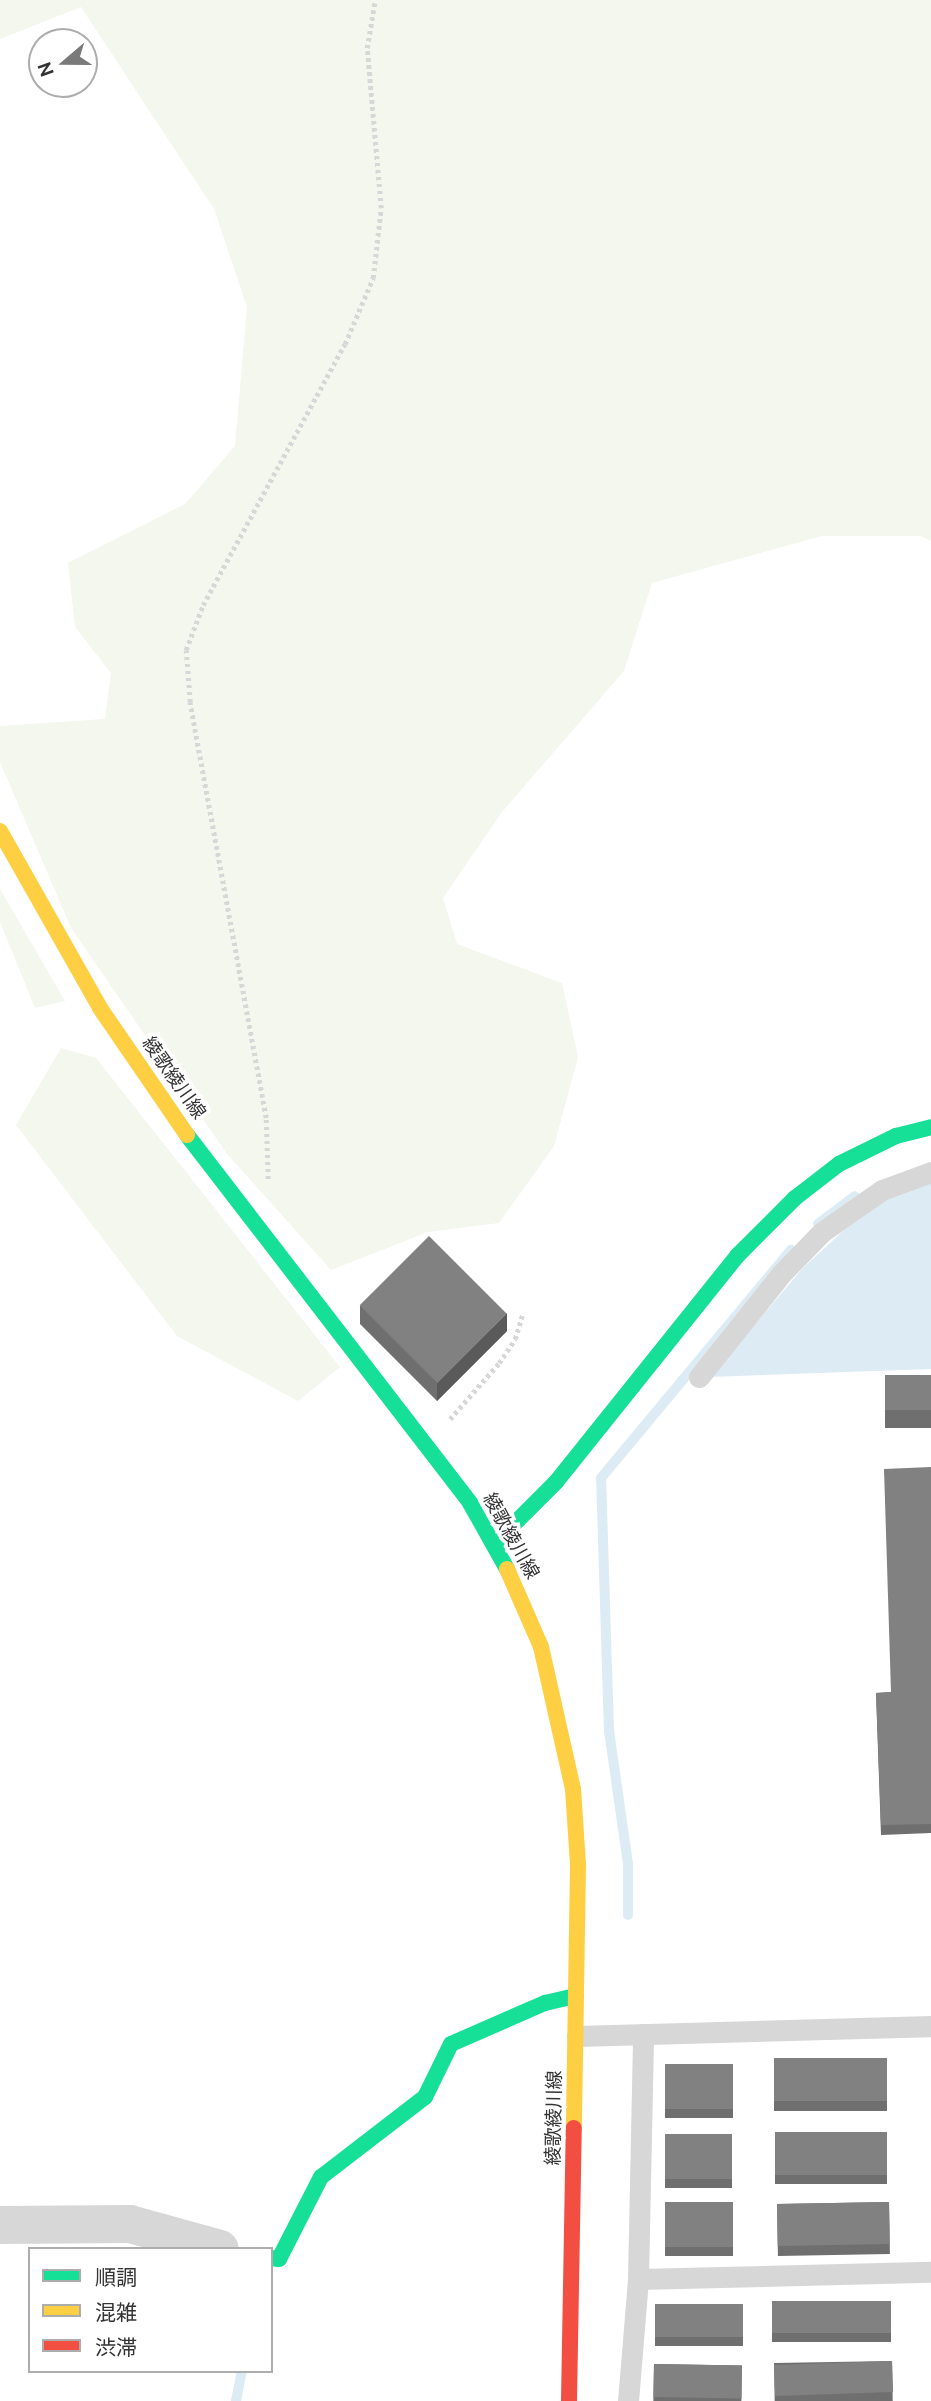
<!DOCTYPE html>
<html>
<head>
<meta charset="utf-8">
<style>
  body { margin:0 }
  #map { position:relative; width:931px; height:2401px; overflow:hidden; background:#fff; font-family:Ubuntu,"Noto Sans JP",sans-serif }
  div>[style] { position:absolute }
  .green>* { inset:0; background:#f3f7ee }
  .water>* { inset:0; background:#dcebf4 }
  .stream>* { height:10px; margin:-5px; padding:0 5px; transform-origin:5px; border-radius:5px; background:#dcebf4 }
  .path>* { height:4.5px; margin-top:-2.25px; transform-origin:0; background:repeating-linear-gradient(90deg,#d7d7d7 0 3.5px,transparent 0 7px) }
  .lane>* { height:21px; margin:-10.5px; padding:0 10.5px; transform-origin:10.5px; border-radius:10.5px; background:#d7d7d7 }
  .street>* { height:38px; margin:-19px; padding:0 19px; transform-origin:19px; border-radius:19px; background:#d7d7d7 }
  .fast>* { height:16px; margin:-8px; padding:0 8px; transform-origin:8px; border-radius:8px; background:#16e098 }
  .slow>* { height:16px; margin:-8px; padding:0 8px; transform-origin:8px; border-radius:8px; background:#ffcf43 }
  .jam>* { height:16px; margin:-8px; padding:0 8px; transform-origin:8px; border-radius:8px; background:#f24e42 }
  .wall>* { inset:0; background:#6f6f6f; transform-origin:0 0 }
  .shaded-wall>* { inset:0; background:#5a5a5a }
  .building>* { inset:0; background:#818181; transform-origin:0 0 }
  span { translate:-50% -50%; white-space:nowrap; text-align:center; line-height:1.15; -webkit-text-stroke:7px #fff; paint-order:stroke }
  .street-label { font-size:19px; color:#333 }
  .legend { position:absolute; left:28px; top:2247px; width:245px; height:126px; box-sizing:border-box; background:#fff; border:2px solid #adadad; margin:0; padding:9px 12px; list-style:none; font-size:21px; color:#333 }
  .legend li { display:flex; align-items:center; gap:14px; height:35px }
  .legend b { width:35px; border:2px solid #adadad }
  .north { position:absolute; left:28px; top:28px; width:70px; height:70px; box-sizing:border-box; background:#fff; border:2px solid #adadad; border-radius:50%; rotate:250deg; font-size:19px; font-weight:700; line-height:28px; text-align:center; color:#333 }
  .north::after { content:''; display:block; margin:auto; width:24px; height:32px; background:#7a7a7a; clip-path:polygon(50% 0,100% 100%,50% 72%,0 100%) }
</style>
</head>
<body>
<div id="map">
  <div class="green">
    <div style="clip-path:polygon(0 0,931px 0,931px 541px,921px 536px,822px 536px,652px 583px,624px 671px,502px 812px,443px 898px,457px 944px,562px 983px,578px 1057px,554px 1146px,499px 1223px,428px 1232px,331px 1270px,227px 1154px,71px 928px,0 762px,0 726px,105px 719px,111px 673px,75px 627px,68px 563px,185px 504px,235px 446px,247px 307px,214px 209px,81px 7px,0 39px)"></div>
    <div style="clip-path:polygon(0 889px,65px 1001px,35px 1008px,0 922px)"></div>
    <div style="clip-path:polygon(61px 1048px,96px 1058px,340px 1367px,298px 1401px,177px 1336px,16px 1125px)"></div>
  </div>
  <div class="water">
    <div style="clip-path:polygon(931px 1182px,931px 1369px,710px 1377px,803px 1268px,843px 1231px,891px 1197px)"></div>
  </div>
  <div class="stream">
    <div style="left:818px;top:1224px;width:46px;rotate:-37.1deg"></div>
    <div style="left:628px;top:1915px;width:51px;rotate:-90deg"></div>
    <div style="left:628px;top:1864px;width:134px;rotate:-98.1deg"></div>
    <div style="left:609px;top:1731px;width:253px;rotate:-91.8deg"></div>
    <div style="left:601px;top:1478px;width:297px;rotate:-50.2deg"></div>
    <div style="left:236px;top:2401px;width:31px;rotate:-79deg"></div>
  </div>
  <div class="path">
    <div style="left:268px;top:1179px;width:61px;rotate:-91.9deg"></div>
    <div style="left:266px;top:1118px;width:423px;rotate:-100.4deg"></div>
    <div style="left:190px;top:702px;width:52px;rotate:-94.4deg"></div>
    <div style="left:186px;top:650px;width:48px;rotate:-69.3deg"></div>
    <div style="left:203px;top:605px;width:297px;rotate:-61.5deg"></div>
    <div style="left:345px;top:344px;width:72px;rotate:-67deg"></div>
    <div style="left:373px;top:278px;width:70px;rotate:-83.5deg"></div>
    <div style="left:381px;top:208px;width:161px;rotate:-95deg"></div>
    <div style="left:367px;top:48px;width:49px;rotate:-80.5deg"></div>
    <div style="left:450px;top:1419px;width:74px;rotate:-48.8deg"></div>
    <div style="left:499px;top:1363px;width:29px;rotate:-56deg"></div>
    <div style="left:515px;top:1339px;width:27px;rotate:-73deg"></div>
  </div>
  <div class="lane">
    <div style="left:699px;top:1377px;width:133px;rotate:-51.4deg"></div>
    <div style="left:782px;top:1273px;width:57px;rotate:-45.7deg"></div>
    <div style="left:822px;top:1232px;width:73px;rotate:-35deg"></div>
    <div style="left:882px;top:1190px;width:52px;rotate:-20.2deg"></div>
    <div style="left:577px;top:2036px;width:354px;rotate:-1.6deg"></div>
    <div style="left:638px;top:2279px;width:293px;rotate:-1.4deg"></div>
    <div style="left:628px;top:2401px;width:122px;rotate:-85.3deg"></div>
    <div style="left:638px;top:2279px;width:245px;rotate:-88.8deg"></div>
  </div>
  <div class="street">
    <div style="left:0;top:2225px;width:130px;rotate:-0.4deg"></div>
    <div style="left:130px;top:2224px;width:93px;rotate:15.5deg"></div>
  </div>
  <div class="fast">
    <div style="left:187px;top:1135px;width:464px;rotate:52.4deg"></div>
    <div style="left:470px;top:1503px;width:76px;rotate:60.7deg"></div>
    <div style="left:494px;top:1544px;width:88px;rotate:-45deg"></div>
    <div style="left:556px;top:1482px;width:290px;rotate:-51.3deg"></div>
    <div style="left:737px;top:1256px;width:82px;rotate:-45deg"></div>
    <div style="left:795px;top:1198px;width:56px;rotate:-37.7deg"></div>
    <div style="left:839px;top:1164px;width:64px;rotate:-26.2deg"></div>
    <div style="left:896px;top:1136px;width:36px;rotate:-14deg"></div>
    <div style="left:271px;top:2258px;width:8px;rotate:7deg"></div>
    <div style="left:279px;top:2259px;width:92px;rotate:-62.9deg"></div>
    <div style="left:321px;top:2177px;width:131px;rotate:-37.6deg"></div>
    <div style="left:425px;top:2097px;width:59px;rotate:-63.9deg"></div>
    <div style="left:451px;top:2044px;width:103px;rotate:-23.6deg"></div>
    <div style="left:545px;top:2003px;width:32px;rotate:-13deg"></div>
  </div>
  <div class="slow">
    <div style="left:0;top:831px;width:203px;rotate:60.5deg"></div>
    <div style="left:100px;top:1008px;width:154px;rotate:55.6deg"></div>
    <div style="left:507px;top:1569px;width:85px;rotate:66.4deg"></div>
    <div style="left:541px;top:1647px;width:146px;rotate:77.3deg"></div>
    <div style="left:573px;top:1789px;width:76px;rotate:86.2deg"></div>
    <div style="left:578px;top:1865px;width:263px;rotate:90.9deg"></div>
  </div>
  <div class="jam">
    <div style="left:569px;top:2401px;width:273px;rotate:-89deg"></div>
  </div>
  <div class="wall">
    <div style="clip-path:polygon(360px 1306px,507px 1331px,437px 1401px,360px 1324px)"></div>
    <div style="left:931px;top:1375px;width:53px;height:46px;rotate:90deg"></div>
    <div style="clip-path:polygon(931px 1467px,931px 1833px,881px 1835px,876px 1693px,891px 1692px)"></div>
    <div style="left:887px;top:2058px;width:53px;height:113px;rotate:90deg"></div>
    <div style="left:733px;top:2064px;width:54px;height:68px;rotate:90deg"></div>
    <div style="left:887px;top:2132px;width:52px;height:112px;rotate:90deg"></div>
    <div style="left:665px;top:2134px;width:67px;height:54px"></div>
    <div style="left:733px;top:2202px;width:54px;height:68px;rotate:90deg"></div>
    <div style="left:889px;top:2202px;width:52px;height:112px;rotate:89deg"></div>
    <div style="left:891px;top:2301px;width:41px;height:119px;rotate:90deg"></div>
    <div style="left:655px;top:2304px;width:88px;height:42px"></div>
    <div style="left:892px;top:2361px;width:40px;height:118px;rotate:89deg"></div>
    <div style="left:654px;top:2364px;width:88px;height:37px;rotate:1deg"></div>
  </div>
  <div class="shaded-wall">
    <div style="clip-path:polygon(507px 1313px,507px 1331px,437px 1401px,437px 1383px)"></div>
  </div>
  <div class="building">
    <div style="left:429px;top:1236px;width:110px;height:98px;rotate:45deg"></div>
    <div style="left:931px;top:1375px;width:35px;height:46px;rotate:90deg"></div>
    <div style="clip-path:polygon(931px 1467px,931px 1824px,881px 1825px,876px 1693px,891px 1692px,884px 1469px)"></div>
    <div style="left:887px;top:2058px;width:43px;height:113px;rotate:90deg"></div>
    <div style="left:733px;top:2064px;width:45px;height:68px;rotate:90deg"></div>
    <div style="left:887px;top:2132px;width:43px;height:112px;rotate:90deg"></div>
    <div style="left:665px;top:2134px;width:67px;height:45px"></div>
    <div style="left:733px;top:2202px;width:45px;height:68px;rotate:90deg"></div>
    <div style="left:889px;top:2202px;width:42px;height:112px;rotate:89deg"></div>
    <div style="left:891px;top:2301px;width:32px;height:119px;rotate:90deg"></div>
    <div style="left:655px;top:2304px;width:88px;height:33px"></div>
    <div style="left:892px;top:2361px;width:31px;height:118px;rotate:88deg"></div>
    <div style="left:654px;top:2364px;width:88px;height:33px;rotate:1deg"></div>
  </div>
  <div class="street-label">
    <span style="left:174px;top:1078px;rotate:55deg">綾歌綾川線</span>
    <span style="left:511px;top:1536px;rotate:61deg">綾歌綾川線</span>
    <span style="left:554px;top:2118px;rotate:-89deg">綾歌綾川線</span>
  </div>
  <ul class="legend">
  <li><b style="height:9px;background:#16e098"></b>順調</li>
  <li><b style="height:9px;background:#ffcf43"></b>混雑</li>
  <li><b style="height:9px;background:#f24e42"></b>渋滞</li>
  </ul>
  <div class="north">N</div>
</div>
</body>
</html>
